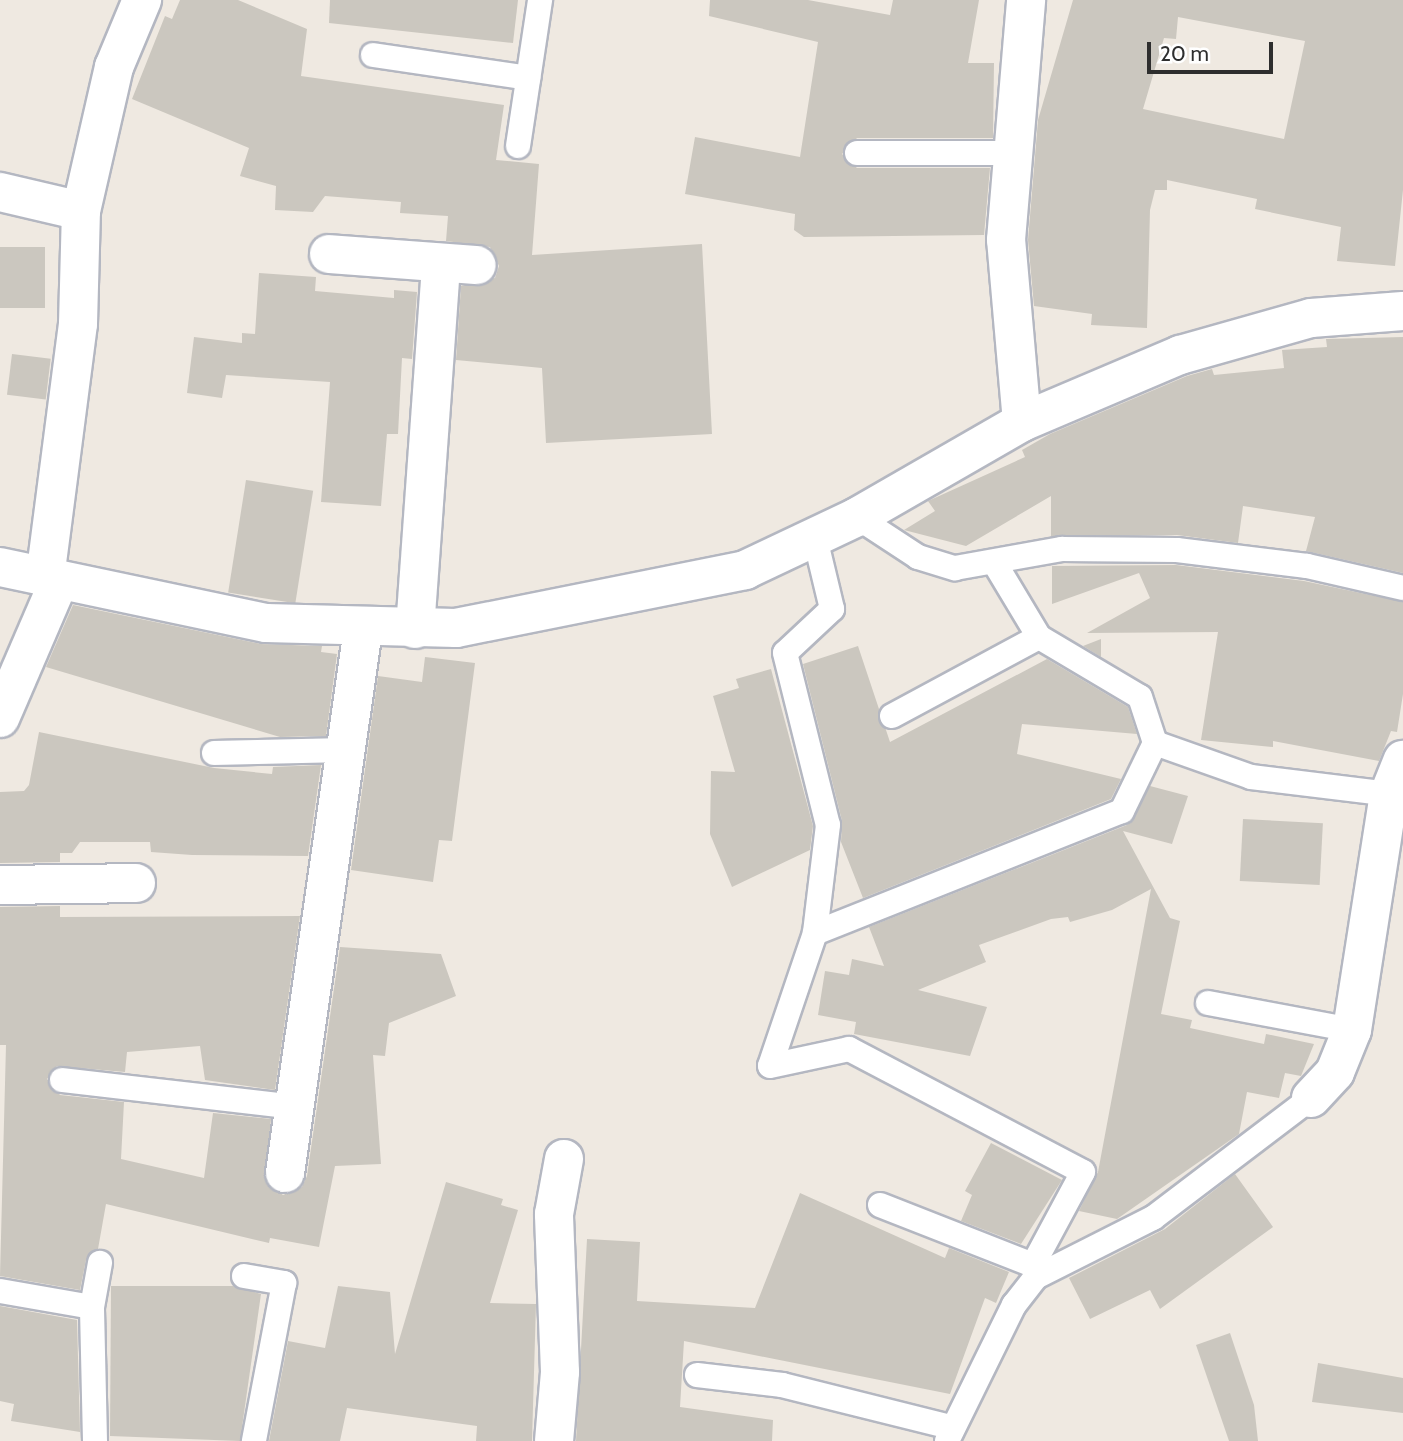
<!DOCTYPE html>
<html>
<head>
<meta charset="utf-8">
<style>
  body { margin:0 }
  #map { position:relative; width:1403px; height:1441px; overflow:hidden; background:#efe9e1; font-family:Cabin,sans-serif }
  div>[style] { position:absolute }
  .building>* { inset:0; background:#cbc7bf; transform-origin:0 0 }
  .roads { filter:drop-shadow(2px 0 #b4b7c1) drop-shadow(-2px 0 #b4b7c1) drop-shadow(0 2px #b4b7c1) drop-shadow(0 -2px #b4b7c1) }
  .service>* { height:24px; margin:-12px; padding:0 12px; transform-origin:12px; border-radius:12px; background:#fff }
  .minor>* { height:38px; margin:-19px; padding:0 19px; transform-origin:19px; border-radius:19px; background:#fff }
  span { translate:-50% -50%; white-space:nowrap; text-align:center; line-height:1.15; -webkit-text-stroke:6px #fff; paint-order:stroke }
  .scale { position:absolute; left:1147px; top:42px; width:126px; height:32px; box-sizing:border-box; border:4px solid #2e2e2e; border-top:0; padding-left:9px; font-size:21px; line-height:24px; white-space:nowrap; color:#2e2e2e; -webkit-text-stroke:5px #fff; paint-order:stroke }
</style>
</head>
<body>
<div id="map">
  <div class="building">
    <div style="clip-path:polygon(180px 0,238px 0,307px 29px,301px 76px,504px 105px,496px 160px,539px 164px,532px 255px,702px 244px,712px 434px,546px 443px,542px 368px,456px 360px,461px 286px,495px 278px,499px 266px,490px 247px,446px 241px,448px 216px,400px 213px,401px 202px,325px 196px,313px 212px,275px 210px,276px 186px,240px 176px,249px 148px,132px 99px,165px 16px,172px 19px)"></div>
    <div style="clip-path:polygon(330px 0,518px 0,513px 43px,329px 23px)"></div>
    <div style="clip-path:polygon(710px 0,808px 0,890px 15px,893px 0,979px 0,968px 63px,994px 63px,993px 138px,857px 138px,842px 154px,857px 168px,990px 168px,984px 235px,804px 237px,794px 230px,795px 214px,685px 194px,695px 137px,800px 157px,818px 42px,709px 16px)"></div>
    <div style="clip-path:polygon(evenodd,1073px 0,1403px 0,1403px 190px,1395px 266px,1337px 261px,1341px 227px,1255px 209px,1257px 199px,1167px 180px,1167px 190px,1155px 190px,1150px 210px,1147px 328px,1091px 325px,1092px 314px,1034px 306px,1028px 240px,1038px 120px,1073px 0,1178px 17px,1305px 41px,1284px 139px,1143px 109px,1164px 38px,1176px 39px,1178px 17px)"></div>
    <div style="left:0;top:247px;width:45px;height:61px"></div>
    <div style="clip-path:polygon(259px 273px,316px 277px,315px 291px,394px 298px,394px 290px,417px 292px,412px 359px,402px 358px,398px 434px,387px 434px,381px 506px,321px 502px,330px 382px,226px 375px,222px 398px,187px 393px,194px 337px,242px 343px,242px 333px,255px 334px)"></div>
    <div style="clip-path:polygon(1403px 337px,1403px 573px,1306px 551px,1315px 517px,1243px 506px,1238px 543px,1177px 535px,1051px 536px,1051px 496px,966px 546px,904px 530px,935px 511px,928px 501px,1025px 457px,1022px 450px,1050px 434px,1187px 376px,1212px 369px,1214px 375px,1284px 368px,1282px 350px,1327px 347px,1326px 339px)"></div>
    <div style="left:12px;top:354px;width:39px;height:41px;rotate:7deg"></div>
    <div style="left:246px;top:480px;width:68px;height:114px;rotate:9deg"></div>
    <div style="clip-path:polygon(1176px 565px,1304px 581px,1403px 602px,1403px 694px,1397px 732px,1391px 731px,1379px 761px,1273px 741px,1273px 747px,1201px 740px,1218px 632px,1087px 633px,1150px 598px,1139px 573px,1052px 604px,1052px 566px)"></div>
    <div style="clip-path:polygon(73px 605px,261px 644px,322px 646px,321px 652px,337px 654px,326px 736px,280px 737px,46px 667px)"></div>
    <div style="clip-path:polygon(1101px 639px,1101px 657px,1083px 646px)"></div>
    <div style="clip-path:polygon(858px 646px,890px 742px,1047px 659px,1128px 707px,1137px 734px,1022px 724px,1017px 754px,1121px 779px,1111px 799px,863px 898px,841px 842px,842px 821px,803px 664px)"></div>
    <div style="clip-path:polygon(425px 657px,475px 663px,452px 841px,439px 840px,433px 882px,351px 870px,378px 676px,422px 682px)"></div>
    <div style="clip-path:polygon(771px 669px,813px 826px,810px 850px,732px 887px,710px 834px,711px 771px,735px 772px,713px 696px,739px 688px,736px 679px)"></div>
    <div style="clip-path:polygon(39px 732px,214px 768px,272px 774px,273px 767px,321px 765px,308px 856px,192px 855px,151px 852px,150px 842px,80px 842px,72px 853px,60px 853px,60px 862px,0 863px,0 792px,24px 791px,29px 785px)"></div>
    <div style="clip-path:polygon(1150px 786px,1188px 796px,1172px 844px,1123px 831px,1170px 918px,1180px 921px,1161px 1014px,1192px 1020px,1190px 1028px,1264px 1044px,1266px 1034px,1314px 1044px,1301px 1076px,1285px 1073px,1279px 1098px,1247px 1092px,1239px 1134px,1117px 1219px,1079px 1211px,1098px 1172px,1151px 889px,1112px 910px,1070px 922px,1068px 917px,1051px 919px,979px 945px,986px 962px,918px 990px,987px 1007px,970px 1056px,854px 1034px,856px 1022px,818px 1015px,825px 971px,849px 975px,852px 959px,884px 966px,869px 927px,1127px 825px)"></div>
    <div style="left:1243px;top:819px;width:80px;height:62px;rotate:3deg"></div>
    <div style="clip-path:polygon(60px 906px,60px 917px,300px 916px,275px 1090px,205px 1080px,200px 1046px,127px 1052px,125px 1072px,57px 1066px,47px 1079px,60px 1095px,124px 1102px,121px 1159px,204px 1178px,213px 1113px,271px 1119px,265px 1180px,283px 1195px,302px 1187px,307px 1176px,340px 947px,441px 954px,456px 996px,389px 1023px,385px 1056px,373px 1055px,381px 1164px,335px 1166px,319px 1247px,270px 1238px,269px 1243px,106px 1204px,98px 1249px,86px 1260px,80px 1290px,0 1276px,6px 1045px,0 1045px,0 907px)"></div>
    <div style="clip-path:polygon(991px 1143px,1062px 1180px,1021px 1244px,961px 1221px,972px 1195px,965px 1191px)"></div>
    <div style="clip-path:polygon(1235px 1174px,1273px 1227px,1160px 1309px,1150px 1290px,1090px 1319px,1069px 1278px,1165px 1229px)"></div>
    <div style="clip-path:polygon(446px 1182px,503px 1199px,501px 1205px,518px 1210px,490px 1303px,536px 1304px,532px 1441px,476px 1441px,477px 1426px,347px 1408px,340px 1441px,269px 1441px,288px 1341px,325px 1348px,338px 1286px,390px 1292px,395px 1354px)"></div>
    <div style="clip-path:polygon(800px 1193px,945px 1258px,949px 1248px,1009px 1272px,996px 1303px,985px 1298px,950px 1394px,684px 1341px,680px 1407px,773px 1420px,772px 1441px,576px 1441px,587px 1239px,640px 1242px,637px 1301px,755px 1308px)"></div>
    <div style="clip-path:polygon(111px 1286px,233px 1286px,261px 1294px,240px 1441px,110px 1436px)"></div>
    <div style="clip-path:polygon(0 1306px,77px 1320px,80px 1432px,11px 1421px,14px 1404px,0 1401px)"></div>
    <div style="clip-path:polygon(1230px 1333px,1254px 1405px,1258px 1441px,1229px 1441px,1196px 1345px)"></div>
    <div style="clip-path:polygon(1318px 1363px,1403px 1378px,1403px 1413px,1312px 1402px)"></div>
  </div>
  <div class="roads">
    <div class="service">
      <div style="left:373px;top:55px;width:157px;rotate:8.4deg"></div>
      <div style="left:518px;top:146px;width:148px;rotate:-81.4deg"></div>
      <div style="left:857px;top:153px;width:155px"></div>
      <div style="left:857px;top:517px;width:73px;rotate:33.3deg"></div>
      <div style="left:918px;top:557px;width:39px;rotate:17deg"></div>
      <div style="left:955px;top:568px;width:109px;rotate:-10.1deg"></div>
      <div style="left:1062px;top:549px;width:115px;rotate:0.5deg"></div>
      <div style="left:1177px;top:550px;width:131px;rotate:7deg"></div>
      <div style="left:1307px;top:566px;width:98px;rotate:12.9deg"></div>
      <div style="left:815px;top:538px;width:73px;rotate:76.5deg"></div>
      <div style="left:832px;top:609px;width:64px;rotate:136.9deg"></div>
      <div style="left:785px;top:653px;width:177px;rotate:76deg"></div>
      <div style="left:828px;top:825px;width:109px;rotate:96.9deg"></div>
      <div style="left:815px;top:933px;width:140px;rotate:108.7deg"></div>
      <div style="left:770px;top:1066px;width:81px;rotate:-12.1deg"></div>
      <div style="left:849px;top:1049px;width:264px;rotate:27.7deg"></div>
      <div style="left:1083px;top:1172px;width:106px;rotate:118.3deg"></div>
      <div style="left:994px;top:562px;width:87px;rotate:59deg"></div>
      <div style="left:1039px;top:637px;width:117px;rotate:30.7deg"></div>
      <div style="left:1140px;top:697px;width:48px;rotate:71.9deg"></div>
      <div style="left:1155px;top:743px;width:102px;rotate:19.5deg"></div>
      <div style="left:1251px;top:777px;width:139px;rotate:7deg"></div>
      <div style="left:892px;top:716px;width:167px;rotate:-28.3deg"></div>
      <div style="left:214px;top:753px;width:131px;rotate:-1.3deg"></div>
      <div style="left:815px;top:933px;width:330px;rotate:-21.7deg"></div>
      <div style="left:1122px;top:811px;width:76px;rotate:-64.1deg"></div>
      <div style="left:1208px;top:1003px;width:147px;rotate:10.6deg"></div>
      <div style="left:62px;top:1080px;width:234px;rotate:6.6deg"></div>
      <div style="left:880px;top:1205px;width:164px;rotate:21.4deg"></div>
      <div style="left:1033px;top:1265px;width:12px;rotate:76deg"></div>
      <div style="left:244px;top:1276px;width:41px;rotate:9.9deg"></div>
      <div style="left:284px;top:1283px;width:161px;rotate:100.8deg"></div>
      <div style="left:0;top:1291px;width:93px;rotate:9.9deg"></div>
      <div style="left:697px;top:1375px;width:86px;rotate:6.7deg"></div>
      <div style="left:782px;top:1385px;width:174px;rotate:14deg"></div>
      <div style="left:95px;top:1441px;width:134px;rotate:-91.3deg"></div>
      <div style="left:92px;top:1307px;width:45px;rotate:-79.7deg"></div>
      <div style="left:947px;top:1441px;width:152px;rotate:-63.8deg"></div>
      <div style="left:1014px;top:1305px;width:36px;rotate:-52deg"></div>
      <div style="left:1036px;top:1277px;width:131px;rotate:-26.8deg"></div>
      <div style="left:1153px;top:1218px;width:198px;rotate:-37.2deg"></div>
    </div>
    <div class="minor">
      <div style="left:0;top:192px;width:83px;rotate:13.2deg"></div>
      <div style="left:329px;top:254px;width:148px;rotate:4.3deg"></div>
      <div style="left:1022px;top:422px;width:183px;rotate:-95deg"></div>
      <div style="left:1006px;top:240px;width:241px;rotate:-85.2deg"></div>
      <div style="left:0;top:567px;width:272px;rotate:11.9deg"></div>
      <div style="left:266px;top:623px;width:190px;rotate:1.5deg"></div>
      <div style="left:456px;top:628px;width:295px;rotate:-11.3deg"></div>
      <div style="left:745px;top:570px;width:124px;rotate:-25.3deg"></div>
      <div style="left:857px;top:517px;width:190px;rotate:-29.9deg"></div>
      <div style="left:1022px;top:422px;width:172px;rotate:-23deg"></div>
      <div style="left:1180px;top:355px;width:136px;rotate:-15.8deg"></div>
      <div style="left:1311px;top:318px;width:92px;rotate:-4.4deg"></div>
      <div style="left:45px;top:578px;width:256px;rotate:-82.6deg"></div>
      <div style="left:78px;top:324px;width:113px;rotate:-88.5deg"></div>
      <div style="left:81px;top:211px;width:148px;rotate:-77.1deg"></div>
      <div style="left:114px;top:67px;width:73px;rotate:-67.3deg"></div>
      <div style="left:415px;top:629px;width:367px;rotate:-85.9deg"></div>
      <div style="left:0;top:718px;width:149px;rotate:-66.7deg"></div>
      <div style="left:0;top:885px;width:136px;rotate:-0.8deg"></div>
      <div style="left:1311px;top:1098px;width:35px;rotate:-47deg"></div>
      <div style="left:1335px;top:1072px;width:45px;rotate:-68deg"></div>
      <div style="left:1352px;top:1030px;width:239px;rotate:-81.1deg"></div>
      <div style="left:1389px;top:794px;width:37px;rotate:-68deg"></div>
      <div style="left:285px;top:1173px;width:550px;rotate:-81.84deg"></div>
      <div style="left:554px;top:1441px;width:69px;rotate:-85deg"></div>
      <div style="left:560px;top:1372px;width:158px;rotate:-92.2deg"></div>
      <div style="left:554px;top:1214px;width:56px;rotate:-79.7deg"></div>
    </div>
  </div>
  <div class="scale">20 m</div>
</div>
</body>
</html>
